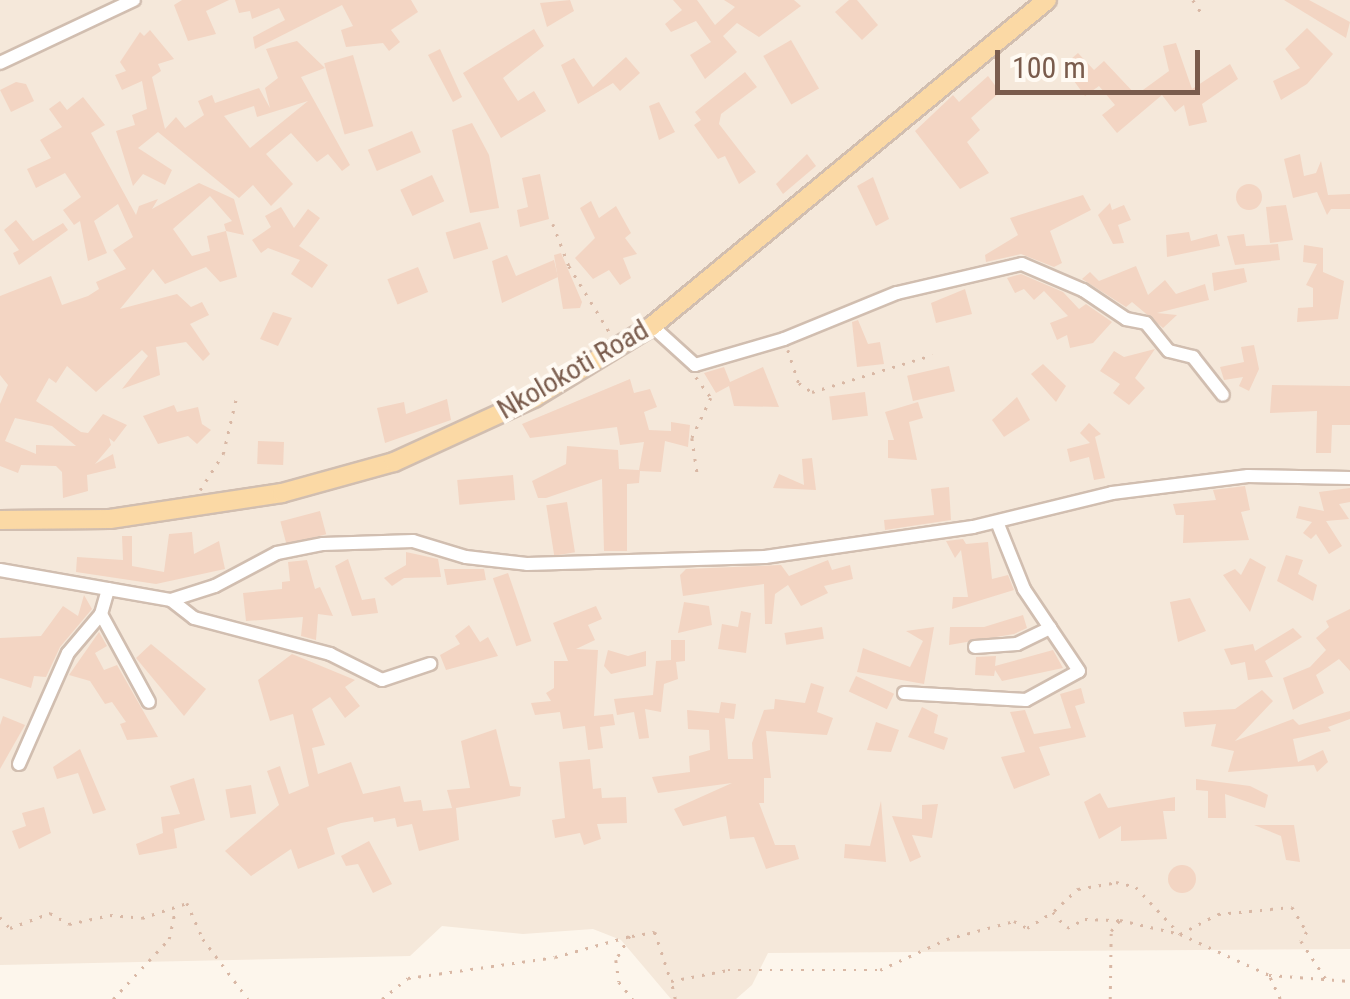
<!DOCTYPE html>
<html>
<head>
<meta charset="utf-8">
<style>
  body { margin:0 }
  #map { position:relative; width:1350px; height:999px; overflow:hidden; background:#fdf6ec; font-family:"Roboto Condensed",sans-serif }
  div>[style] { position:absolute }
  .residential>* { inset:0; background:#f5e8da }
  .building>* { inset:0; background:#f3d5c3; transform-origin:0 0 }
  .round { border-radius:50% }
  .path>* { height:2.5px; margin-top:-1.25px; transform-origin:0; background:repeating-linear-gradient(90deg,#d9b8a5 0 2.5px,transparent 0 10.5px) }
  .roads { filter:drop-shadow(2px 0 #d1beb0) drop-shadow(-2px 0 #d1beb0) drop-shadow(0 2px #d1beb0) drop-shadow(0 -2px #d1beb0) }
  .minor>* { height:12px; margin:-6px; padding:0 6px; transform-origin:6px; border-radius:6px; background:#fff }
  .major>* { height:18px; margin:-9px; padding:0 9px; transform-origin:9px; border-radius:9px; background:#fbd9a5 }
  span { translate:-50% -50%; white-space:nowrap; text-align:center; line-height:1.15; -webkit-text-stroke:8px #fffaf3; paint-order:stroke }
  .street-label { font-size:28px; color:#7a5c4d }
  .scale { position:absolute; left:995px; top:50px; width:205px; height:45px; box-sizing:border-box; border:5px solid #7a5c4d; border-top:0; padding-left:12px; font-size:30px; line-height:35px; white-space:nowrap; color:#7a5c4d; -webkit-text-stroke:8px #fffaf3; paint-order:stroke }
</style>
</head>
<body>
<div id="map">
  <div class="residential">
    <div style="clip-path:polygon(0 0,1350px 0,1350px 949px,768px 953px,752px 985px,736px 999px,671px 999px,621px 940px,593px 929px,523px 934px,442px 926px,410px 956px,0 965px)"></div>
  </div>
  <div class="building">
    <div style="clip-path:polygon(182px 0,229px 0,206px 11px,216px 34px,188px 41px,174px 5px)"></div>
    <div style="clip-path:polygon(235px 0,411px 0,418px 12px,391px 30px,400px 42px,389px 51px,383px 43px,346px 47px,341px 30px,353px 26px,342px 5px,255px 49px,253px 37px,285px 20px,279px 8px,252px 19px,250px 11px,239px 13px)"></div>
    <div style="clip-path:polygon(570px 0,574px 11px,547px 27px,540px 3px)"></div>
    <div style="clip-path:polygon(673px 0,697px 0,715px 25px,735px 7px,724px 0,794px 0,801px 6px,759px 37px,737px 23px,723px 36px,737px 52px,705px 79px,690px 55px,711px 42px,696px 21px,671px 32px,665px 24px,682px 10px)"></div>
    <div style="clip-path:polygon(849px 0,857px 0,878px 25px,862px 40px,835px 12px)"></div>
    <div style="clip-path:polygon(1284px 0,1309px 0,1350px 22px,1346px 38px)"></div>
    <div style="clip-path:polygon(1307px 28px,1333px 54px,1307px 84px,1281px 100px,1273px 81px,1300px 68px,1285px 49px)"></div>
    <div style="clip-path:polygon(534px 29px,544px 46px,503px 78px,518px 101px,534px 91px,546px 111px,501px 138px,463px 73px)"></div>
    <div style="clip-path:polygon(evenodd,150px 30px,174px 59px,158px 64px,161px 71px,152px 77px,165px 129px,176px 117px,185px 128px,204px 115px,198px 101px,212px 95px,215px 103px,259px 88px,270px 108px,265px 88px,278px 78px,266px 49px,297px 41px,325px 68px,301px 77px,350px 165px,342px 171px,328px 154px,317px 162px,291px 133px,266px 154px,293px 184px,271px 206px,253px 185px,239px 198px,158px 132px,138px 148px,172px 170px,165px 185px,143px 174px,133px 186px,116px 131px,135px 125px,132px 115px,147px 109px,142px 81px,122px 90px,115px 75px,126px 71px,120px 62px,140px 32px,144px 36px,150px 30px,308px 101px,250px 148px,224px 116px,254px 106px,257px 117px,308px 101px)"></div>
    <div style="left:791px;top:40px;width:56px;height:32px;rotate:60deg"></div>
    <div style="clip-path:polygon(1176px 43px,1192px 89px,1230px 64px,1238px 79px,1202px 104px,1207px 122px,1189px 126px,1184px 105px,1175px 112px,1162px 95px,1117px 133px,1102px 115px,1115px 105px,1099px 86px,1085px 96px,1063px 66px,1078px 53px,1094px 70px,1104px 61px,1136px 95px,1169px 71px,1163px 46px)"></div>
    <div style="clip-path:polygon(440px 49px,462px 97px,453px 102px,428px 55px)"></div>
    <div style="left:353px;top:55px;width:74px;height:30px;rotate:74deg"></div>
    <div style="clip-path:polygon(626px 57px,640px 73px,620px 91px,613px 83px,578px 104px,561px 65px,574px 58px,593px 87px)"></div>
    <div style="clip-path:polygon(745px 72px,757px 87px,721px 114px,719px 124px,756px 172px,739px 184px,725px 156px,718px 159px,694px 125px,701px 120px,695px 112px)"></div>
    <div style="clip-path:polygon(988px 76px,1000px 92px,971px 118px,980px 130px,967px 142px,989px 173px,960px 189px,915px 131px,953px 95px,959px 102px)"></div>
    <div style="clip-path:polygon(16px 82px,26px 84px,34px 101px,11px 112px,0 90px)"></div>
    <div style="clip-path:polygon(evenodd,83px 97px,105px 125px,91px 133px,136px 215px,139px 206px,158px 199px,152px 209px,199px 183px,234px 199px,244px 235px,226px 231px,237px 277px,220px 282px,206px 267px,165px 284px,153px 269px,120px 309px,177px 294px,191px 307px,202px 302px,209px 315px,190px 324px,210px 354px,203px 361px,186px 342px,156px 347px,160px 375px,122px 389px,148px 356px,142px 350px,96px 392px,67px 366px,56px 383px,49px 378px,36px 401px,81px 432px,88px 433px,103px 414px,127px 425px,114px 442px,109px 438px,111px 445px,95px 464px,113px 454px,116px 468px,87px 475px,88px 491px,63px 498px,62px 472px,56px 466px,21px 465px,18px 473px,0 466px,0 404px,8px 385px,0 375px,0 296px,51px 276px,62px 305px,88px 296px,99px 289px,96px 282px,126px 269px,113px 250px,133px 237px,118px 204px,94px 221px,107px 253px,88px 261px,80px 221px,74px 225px,63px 210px,81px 197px,65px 173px,36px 188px,27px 169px,51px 158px,40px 140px,62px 127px,49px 109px,60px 101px,67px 110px,83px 97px,210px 196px,232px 221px,224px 224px,226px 231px,207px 236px,210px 251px,192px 256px,173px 229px,210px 196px,83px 97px,15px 418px,52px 426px,76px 446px,36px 445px,36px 454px,5px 441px,15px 418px)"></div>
    <div style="clip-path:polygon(659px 102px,675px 132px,659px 140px,649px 106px)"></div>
    <div style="clip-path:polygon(472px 123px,489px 155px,499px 208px,470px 213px,452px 130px)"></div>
    <div style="left:412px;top:131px;width:23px;height:48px;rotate:67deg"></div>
    <div style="clip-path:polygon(807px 154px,816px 166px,783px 194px,776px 184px)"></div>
    <div style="clip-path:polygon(1300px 154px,1304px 176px,1316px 173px,1321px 161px,1328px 195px,1350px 194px,1350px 209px,1331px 209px,1327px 215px,1317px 192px,1293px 198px,1284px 159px)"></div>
    <div style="clip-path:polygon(540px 174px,549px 219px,520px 227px,517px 210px,528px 207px,522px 178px)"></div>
    <div style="left:432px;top:175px;width:29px;height:35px;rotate:65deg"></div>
    <div style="clip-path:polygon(873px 177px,889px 219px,876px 226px,857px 186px)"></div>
    <div class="round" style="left:1236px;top:184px;width:26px;height:26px"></div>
    <div style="clip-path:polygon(1083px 195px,1091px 210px,1050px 231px,1062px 263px,1054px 267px,1021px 254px,986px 262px,985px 255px,1018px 235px,1010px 218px)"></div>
    <div style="clip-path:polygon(591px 201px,599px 218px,616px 206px,631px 233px,625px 238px,637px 254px,623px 258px,631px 278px,620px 285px,609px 270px,593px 279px,575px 258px,595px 238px,580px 208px)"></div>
    <div style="clip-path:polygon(1110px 203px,1112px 210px,1124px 205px,1131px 220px,1118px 225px,1124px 243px,1113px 244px,1098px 215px)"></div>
    <div style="clip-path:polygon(1286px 205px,1293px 240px,1270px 243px,1266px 207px)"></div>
    <div style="clip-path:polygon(281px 207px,294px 228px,308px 209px,320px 218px,299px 246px,328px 265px,312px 288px,291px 274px,300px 260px,268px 248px,261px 253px,252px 240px,271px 227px,265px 216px)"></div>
    <div style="clip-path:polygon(16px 220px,33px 241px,63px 223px,68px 230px,19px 265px,13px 253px,19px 250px,4px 230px)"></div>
    <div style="left:480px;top:222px;width:28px;height:36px;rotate:73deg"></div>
    <div style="clip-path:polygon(1189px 232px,1191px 241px,1217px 234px,1220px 246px,1167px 257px,1166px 235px)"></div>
    <div style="clip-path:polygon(1244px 234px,1246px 246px,1278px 244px,1280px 260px,1235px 265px,1227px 236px)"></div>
    <div style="clip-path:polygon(1304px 245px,1323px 248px,1323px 272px,1344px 281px,1338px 319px,1297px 322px,1298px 308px,1313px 307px,1313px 288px,1306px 285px,1317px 264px,1303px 262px)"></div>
    <div style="clip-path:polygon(561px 253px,582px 302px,580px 308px,563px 309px,554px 255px)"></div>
    <div style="clip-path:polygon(507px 255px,516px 276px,554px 260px,558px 277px,502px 303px,492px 261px)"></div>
    <div style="clip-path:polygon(1136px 266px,1148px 295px,1165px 280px,1176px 294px,1205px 284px,1209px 300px,1157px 313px,1177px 315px,1163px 328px,1132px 302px,1126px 307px,1082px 279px,1090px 272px,1099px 281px)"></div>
    <div style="left:418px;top:267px;width:27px;height:33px;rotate:68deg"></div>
    <div style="clip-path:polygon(1244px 268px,1247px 282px,1214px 291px,1212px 273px)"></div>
    <div style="clip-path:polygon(1021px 274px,1063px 292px,1079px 309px,1086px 304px,1112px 322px,1093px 343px,1070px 348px,1067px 335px,1057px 340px,1050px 323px,1068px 316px,1044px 291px,1034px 300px,1024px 289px,1015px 293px,1007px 278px)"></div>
    <div style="clip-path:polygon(965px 289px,972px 314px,936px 323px,931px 303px)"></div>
    <div style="clip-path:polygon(273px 312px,292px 318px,278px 346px,260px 339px)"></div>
    <div style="clip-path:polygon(858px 320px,868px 344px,880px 342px,884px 364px,857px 367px,852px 322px)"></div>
    <div style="clip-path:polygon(1254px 345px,1259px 369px,1249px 391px,1239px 386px,1243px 377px,1224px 380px,1220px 367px,1244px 362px,1241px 347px)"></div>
    <div style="clip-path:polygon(1155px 349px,1135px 378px,1145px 388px,1129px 405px,1113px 393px,1120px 384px,1100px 371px,1114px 351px,1124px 357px)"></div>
    <div style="clip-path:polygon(1043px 364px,1066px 386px,1056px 402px,1031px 374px)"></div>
    <div style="left:949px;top:366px;width:26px;height:43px;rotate:77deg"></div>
    <div style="clip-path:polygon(763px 367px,779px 407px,734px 406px,729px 386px,716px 393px,704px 373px,724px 367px,730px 382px)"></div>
    <div style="clip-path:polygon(630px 379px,634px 393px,650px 389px,657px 407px,644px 412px,649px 430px,671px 431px,671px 422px,690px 425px,688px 447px,665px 441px,661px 472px,640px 471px,639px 483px,627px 484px,627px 551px,604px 551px,602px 479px,546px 498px,538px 498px,532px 481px,566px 464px,567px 446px,618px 450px,619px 469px,639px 470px,644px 442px,620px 445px,617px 427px,530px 438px,522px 424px)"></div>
    <div style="clip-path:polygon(1272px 385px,1350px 386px,1350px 425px,1332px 425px,1331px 453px,1316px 453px,1317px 411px,1270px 413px)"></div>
    <div style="left:865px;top:392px;width:24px;height:36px;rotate:83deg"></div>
    <div style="clip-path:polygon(1017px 397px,1030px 420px,1004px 437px,992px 420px)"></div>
    <div style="clip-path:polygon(447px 399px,451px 420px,385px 443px,377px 408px,404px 402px,406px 414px)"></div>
    <div style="clip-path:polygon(918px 402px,923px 418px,909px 422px,917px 460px,888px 458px,888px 440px,894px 440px,885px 412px)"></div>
    <div style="clip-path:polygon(174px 405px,177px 412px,198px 407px,202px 424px,211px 430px,197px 444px,188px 436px,158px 444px,143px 416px)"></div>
    <div style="clip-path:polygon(1089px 423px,1101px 434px,1095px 437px,1105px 478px,1094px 480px,1089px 457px,1070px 462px,1067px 449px,1090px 443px,1080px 433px)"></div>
    <div style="left:258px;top:441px;width:26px;height:23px;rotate:2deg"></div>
    <div style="clip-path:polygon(812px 458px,816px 490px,773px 488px,779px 474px,804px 485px,802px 459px)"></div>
    <div style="left:513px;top:475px;width:25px;height:56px;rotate:85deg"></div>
    <div style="clip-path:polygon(1245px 486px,1250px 510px,1241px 512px,1249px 540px,1183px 543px,1184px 515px,1176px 515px,1173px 504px,1216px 500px,1213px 490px)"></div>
    <div style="clip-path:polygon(949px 487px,951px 520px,885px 530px,884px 520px,934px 515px,931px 489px)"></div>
    <div style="clip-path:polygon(1350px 488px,1350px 502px,1339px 504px,1349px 519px,1326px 521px,1342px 546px,1329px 554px,1316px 534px,1311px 539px,1303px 533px,1312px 522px,1296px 518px,1299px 506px,1324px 511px,1319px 492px)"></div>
    <div style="left:567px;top:502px;width:51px;height:21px;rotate:81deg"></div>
    <div style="left:320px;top:511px;width:24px;height:41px;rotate:75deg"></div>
    <div style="clip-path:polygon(192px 532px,194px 554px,219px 541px,225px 569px,156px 584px,76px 572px,77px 557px,123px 560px,122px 536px,132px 536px,132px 566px,164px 572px,169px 534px)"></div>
    <div style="clip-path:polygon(963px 539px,966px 544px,988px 542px,992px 579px,1008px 575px,1014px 590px,952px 609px,953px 597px,968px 597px,961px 550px,955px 558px,946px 541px)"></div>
    <div style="clip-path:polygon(406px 552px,438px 559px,441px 577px,404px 578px,392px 586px,384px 578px,406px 565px)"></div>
    <div style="clip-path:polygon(1286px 555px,1303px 560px,1298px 574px,1317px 585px,1313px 601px,1277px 581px)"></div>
    <div style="clip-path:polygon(1250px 558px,1266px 567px,1250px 612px,1223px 575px,1235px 569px,1241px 575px)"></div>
    <div style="clip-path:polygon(348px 559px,362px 600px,375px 598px,378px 613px,352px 616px,335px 566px)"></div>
    <div style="clip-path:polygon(307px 560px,315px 589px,320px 587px,333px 616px,318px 614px,316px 640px,301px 636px,303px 617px,246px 621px,243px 593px,282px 589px,282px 582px,290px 581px,288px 562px)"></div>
    <div style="clip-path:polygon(828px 560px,832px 570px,850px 565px,853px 579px,824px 586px,828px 593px,801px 606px,788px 585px,775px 594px,772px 624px,765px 624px,764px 584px,683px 596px,680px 575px,686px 569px,781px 565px,789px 576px)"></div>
    <div style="clip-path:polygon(444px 569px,484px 569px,486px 580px,447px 585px)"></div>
    <div style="left:508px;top:573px;width:72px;height:16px;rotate:71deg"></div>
    <div style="clip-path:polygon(84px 595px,92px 609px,60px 647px,46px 677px,34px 676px,31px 688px,0 678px,0 638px,41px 636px,63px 606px,78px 616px)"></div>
    <div style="clip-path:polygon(1190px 598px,1206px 631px,1178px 642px,1170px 602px)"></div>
    <div style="clip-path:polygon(684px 602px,709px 606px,712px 625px,678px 633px)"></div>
    <div style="clip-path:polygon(596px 606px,602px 619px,588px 625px,595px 640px,576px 649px,598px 650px,594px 716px,613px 714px,615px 725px,600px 727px,603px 748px,588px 750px,585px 726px,563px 729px,560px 712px,535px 715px,531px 703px,551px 701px,546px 693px,554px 688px,554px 661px,568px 661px,553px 623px)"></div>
    <div style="clip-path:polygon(1350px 609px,1350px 671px,1339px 659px,1316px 675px,1324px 693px,1293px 710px,1283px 678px,1310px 667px,1326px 650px,1316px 638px,1329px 627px,1326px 621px)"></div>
    <div style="clip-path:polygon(741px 611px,751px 613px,746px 653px,718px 649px,722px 624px,738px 627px)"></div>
    <div style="clip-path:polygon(1023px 615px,1027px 628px,1014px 634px,949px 645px,950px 627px,984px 627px)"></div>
    <div style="clip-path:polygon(469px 625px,480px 642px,488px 637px,498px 656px,446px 670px,440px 655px,460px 644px,455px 636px)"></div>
    <div style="left:822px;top:627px;width:12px;height:38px;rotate:81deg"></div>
    <div style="clip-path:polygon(934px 627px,924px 684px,857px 672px,863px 648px,910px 667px,923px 641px,906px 631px)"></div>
    <div style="clip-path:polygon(1293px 628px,1302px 637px,1265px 661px,1273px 677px,1248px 680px,1245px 662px,1231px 665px,1224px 649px,1253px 644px,1255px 651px)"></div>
    <div style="clip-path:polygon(99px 632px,107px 646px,95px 653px,104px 670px,117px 665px,158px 737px,127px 740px,120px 724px,126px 722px,112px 702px,105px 704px,90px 681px,69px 675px)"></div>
    <div style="clip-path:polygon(671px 640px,685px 640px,685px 661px,676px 662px,678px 679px,664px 684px,661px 712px,645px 709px,649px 738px,639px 739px,634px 712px,617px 715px,614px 699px,653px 695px,656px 661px,671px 660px)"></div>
    <div style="clip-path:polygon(151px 644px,206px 689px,184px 716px,136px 658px)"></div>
    <div style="clip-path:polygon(608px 650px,628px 656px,646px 651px,646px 666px,611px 674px,604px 666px)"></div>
    <div style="clip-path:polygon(1053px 650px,1063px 668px,1002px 681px,995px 670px,994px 676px,975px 675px,976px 657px,996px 656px,995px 666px)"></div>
    <div style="clip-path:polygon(292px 654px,355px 680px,345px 687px,360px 706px,345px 718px,330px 697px,312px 709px,325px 745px,312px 748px,318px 774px,351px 762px,363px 794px,400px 786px,404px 802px,421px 800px,423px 811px,452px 808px,447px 790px,470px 788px,461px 741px,496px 729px,510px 786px,521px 787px,520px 796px,456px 808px,459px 840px,419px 851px,412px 824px,397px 827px,395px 818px,374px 822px,373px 817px,341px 823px,327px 828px,335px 854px,298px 869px,291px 849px,251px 876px,225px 851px,279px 805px,267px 771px,280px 766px,289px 794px,309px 786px,293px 714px,270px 721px,258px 680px)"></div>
    <div style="left:856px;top:676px;width:42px;height:17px;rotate:25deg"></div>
    <div style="clip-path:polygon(811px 683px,824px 687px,817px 712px,833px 718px,827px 735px,766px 731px,771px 778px,764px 778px,764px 803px,759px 803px,775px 845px,795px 845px,799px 859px,766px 869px,754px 837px,730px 839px,726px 816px,683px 826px,674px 809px,732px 783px,658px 793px,652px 777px,690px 772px,689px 756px,710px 750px,709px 730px,688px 729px,687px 710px,719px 713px,721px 702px,736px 704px,734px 719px,725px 718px,728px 759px,753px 759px,752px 743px,764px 710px,774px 709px,775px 699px,805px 703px)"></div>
    <div style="clip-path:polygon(1081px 688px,1085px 703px,1075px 706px,1086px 737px,1039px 747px,1050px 775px,1014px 789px,1001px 757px,1025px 752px,1010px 712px,1025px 710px,1034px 734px,1071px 728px,1060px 694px)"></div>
    <div style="clip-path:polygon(1262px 690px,1273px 701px,1235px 741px,1293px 719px,1299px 725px,1350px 711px,1350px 719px,1328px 727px,1331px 731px,1293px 739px,1298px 762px,1323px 750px,1328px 762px,1317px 772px,1314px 765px,1228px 772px,1234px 751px,1211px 746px,1216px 724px,1185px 727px,1183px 712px,1235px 709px)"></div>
    <div style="clip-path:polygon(922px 707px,938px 715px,934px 733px,948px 738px,944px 750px,908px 737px)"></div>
    <div style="clip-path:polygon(3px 716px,25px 725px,0 769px,0 725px)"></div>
    <div style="clip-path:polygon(876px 722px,899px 730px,891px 752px,867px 750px)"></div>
    <div style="clip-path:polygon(80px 749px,106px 810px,93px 814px,78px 773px,57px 779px,53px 767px)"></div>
    <div style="clip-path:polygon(590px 759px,593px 789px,601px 788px,602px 798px,626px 797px,627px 823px,597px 824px,601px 839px,584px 845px,580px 833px,555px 838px,552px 820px,565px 818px,559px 762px)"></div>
    <div style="clip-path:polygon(194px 778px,205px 820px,174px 829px,177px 848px,139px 855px,136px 844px,163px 833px,161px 817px,180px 814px,170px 786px)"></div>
    <div style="clip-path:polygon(1196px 779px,1250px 786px,1268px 795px,1265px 808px,1225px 794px,1226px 818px,1208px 818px,1208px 791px,1196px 790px)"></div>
    <div style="left:251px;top:785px;width:29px;height:26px;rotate:80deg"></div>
    <div style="clip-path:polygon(1100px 793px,1108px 808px,1175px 797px,1175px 811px,1163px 811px,1167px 839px,1121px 841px,1121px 826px,1099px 839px,1084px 802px)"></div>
    <div style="clip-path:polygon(881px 801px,886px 862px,844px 858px,845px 844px,870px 846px)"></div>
    <div style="clip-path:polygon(938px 804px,932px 838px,912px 835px,921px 857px,910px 862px,892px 816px,922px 819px,922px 805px)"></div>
    <div style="clip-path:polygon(44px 807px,51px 833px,19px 849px,12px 831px,26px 826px,22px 813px)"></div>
    <div style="clip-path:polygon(1254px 825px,1294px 825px,1300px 862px,1286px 860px,1281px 836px)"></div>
    <div style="clip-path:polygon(369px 841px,392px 884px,373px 893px,358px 864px,346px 866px,341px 856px)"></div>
    <div class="round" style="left:1168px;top:865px;width:28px;height:28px"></div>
  </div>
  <div class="path">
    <div style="left:1193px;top:0;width:17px;rotate:57deg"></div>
    <div style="left:553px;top:224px;width:45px;rotate:69.1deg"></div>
    <div style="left:569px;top:266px;width:79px;rotate:58.5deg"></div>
    <div style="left:788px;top:350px;width:35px;rotate:72deg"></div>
    <div style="left:799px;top:383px;width:16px;rotate:35deg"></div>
    <div style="left:812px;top:392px;width:126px;rotate:-17.1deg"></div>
    <div style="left:696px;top:377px;width:26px;rotate:54deg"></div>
    <div style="left:711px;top:398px;width:44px;rotate:115.4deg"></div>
    <div style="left:692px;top:438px;width:40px;rotate:81.5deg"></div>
    <div style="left:200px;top:490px;width:43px;rotate:-57.4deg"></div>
    <div style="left:223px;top:454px;width:61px;rotate:-76.7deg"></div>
    <div style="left:1054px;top:911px;width:33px;rotate:-43deg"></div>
    <div style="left:1078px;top:889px;width:39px;rotate:-10deg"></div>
    <div style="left:1116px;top:882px;width:21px;rotate:14deg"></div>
    <div style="left:1136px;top:887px;width:64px;rotate:46.9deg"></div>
    <div style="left:1180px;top:934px;width:43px;rotate:-27.8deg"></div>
    <div style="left:1218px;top:914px;width:74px;rotate:-5.4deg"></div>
    <div style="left:1292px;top:907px;width:29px;rotate:59deg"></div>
    <div style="left:1307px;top:932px;width:11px;rotate:124deg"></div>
    <div style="left:1301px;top:941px;width:49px;rotate:56.6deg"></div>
    <div style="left:0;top:917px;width:15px;rotate:48deg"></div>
    <div style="left:10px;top:928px;width:43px;rotate:-20.6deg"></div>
    <div style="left:50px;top:913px;width:22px;rotate:30deg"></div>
    <div style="left:69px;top:924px;width:42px;rotate:-12.4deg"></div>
    <div style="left:110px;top:915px;width:32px;rotate:5deg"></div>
    <div style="left:142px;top:918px;width:47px;rotate:-18.4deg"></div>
    <div style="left:187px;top:903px;width:39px;rotate:66deg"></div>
    <div style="left:203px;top:939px;width:75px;rotate:53.1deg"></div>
    <div style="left:632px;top:936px;width:23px;rotate:-10deg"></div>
    <div style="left:655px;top:932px;width:52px;rotate:71.9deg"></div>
    <div style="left:113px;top:999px;width:82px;rotate:-47deg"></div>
    <div style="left:169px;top:939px;width:30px;rotate:-78deg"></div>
    <div style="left:382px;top:999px;width:33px;rotate:-39deg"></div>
    <div style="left:408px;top:978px;width:148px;rotate:-8.1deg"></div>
    <div style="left:555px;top:957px;width:78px;rotate:-15.6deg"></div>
    <div style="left:630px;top:936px;width:28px;rotate:120deg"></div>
    <div style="left:616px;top:960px;width:22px;rotate:82deg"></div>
    <div style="left:619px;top:982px;width:22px;rotate:51deg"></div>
    <div style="left:675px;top:999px;width:18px;rotate:-103deg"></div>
    <div style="left:671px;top:981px;width:58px;rotate:-10.9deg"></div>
    <div style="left:728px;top:970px;width:152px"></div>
    <div style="left:880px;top:970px;width:74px;rotate:-24.8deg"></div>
    <div style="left:947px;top:939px;width:69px;rotate:-15deg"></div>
    <div style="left:1014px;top:921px;width:15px;rotate:28deg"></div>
    <div style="left:1027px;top:928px;width:31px;rotate:-32deg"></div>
    <div style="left:1053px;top:912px;width:21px;rotate:49deg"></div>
    <div style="left:1067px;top:928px;width:20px;rotate:-27deg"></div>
    <div style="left:1085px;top:919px;width:35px;rotate:2deg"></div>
    <div style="left:1110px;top:999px;width:68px;rotate:-89.2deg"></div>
    <div style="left:1111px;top:931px;width:14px;rotate:-51deg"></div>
    <div style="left:1120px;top:920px;width:62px;rotate:13.1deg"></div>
    <div style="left:1180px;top:934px;width:98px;rotate:24.7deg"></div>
    <div style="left:1280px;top:999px;width:26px;rotate:-115deg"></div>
    <div style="left:1269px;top:975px;width:81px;rotate:4.2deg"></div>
  </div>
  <div class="roads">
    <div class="minor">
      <div style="left:0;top:63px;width:148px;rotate:-25.2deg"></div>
      <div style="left:652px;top:326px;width:58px;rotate:42.2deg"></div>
      <div style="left:695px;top:365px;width:93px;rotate:-16.3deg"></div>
      <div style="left:784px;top:339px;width:122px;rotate:-22.2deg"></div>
      <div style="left:897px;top:293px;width:128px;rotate:-13.1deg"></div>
      <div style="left:1022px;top:264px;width:66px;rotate:23.1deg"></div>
      <div style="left:1083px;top:290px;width:52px;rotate:34deg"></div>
      <div style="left:1126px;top:319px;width:20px;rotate:11deg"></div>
      <div style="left:1146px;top:323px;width:36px;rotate:51deg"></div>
      <div style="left:1169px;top:351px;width:25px;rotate:14deg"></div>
      <div style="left:1193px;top:357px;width:48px;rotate:51.7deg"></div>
      <div style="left:0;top:570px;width:174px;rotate:10deg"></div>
      <div style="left:171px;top:600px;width:46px;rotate:-17.7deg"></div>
      <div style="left:215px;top:586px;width:70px;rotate:-28deg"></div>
      <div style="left:277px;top:553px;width:47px;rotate:-11.1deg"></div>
      <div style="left:323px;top:544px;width:90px;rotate:-1.9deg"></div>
      <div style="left:413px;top:541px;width:55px;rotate:16.8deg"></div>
      <div style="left:466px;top:557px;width:61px;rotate:6.5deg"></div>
      <div style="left:527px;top:564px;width:238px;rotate:-1.7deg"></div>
      <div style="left:765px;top:557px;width:210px;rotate:-8.2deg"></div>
      <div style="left:973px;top:527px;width:143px;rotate:-13.7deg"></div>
      <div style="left:1112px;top:493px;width:137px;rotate:-7.1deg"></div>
      <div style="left:1248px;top:476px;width:102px;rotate:1.1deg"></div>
      <div style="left:171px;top:600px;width:29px;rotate:38deg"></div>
      <div style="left:194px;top:618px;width:141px;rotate:14.8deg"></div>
      <div style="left:330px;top:654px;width:58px;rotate:26.6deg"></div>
      <div style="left:382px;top:680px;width:51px;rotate:-18.4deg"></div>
      <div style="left:101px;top:614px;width:100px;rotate:61.4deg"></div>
      <div style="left:975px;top:647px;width:42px;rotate:-4.1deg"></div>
      <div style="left:1017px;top:644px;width:37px;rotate:-26deg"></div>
      <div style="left:904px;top:693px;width:122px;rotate:3.3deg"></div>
      <div style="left:1026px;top:700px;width:60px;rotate:-28.7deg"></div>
      <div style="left:1079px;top:671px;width:99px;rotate:-123.9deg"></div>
      <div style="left:1024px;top:589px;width:72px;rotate:-111.9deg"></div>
      <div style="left:19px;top:764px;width:121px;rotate:-66.2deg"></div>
      <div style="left:68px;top:653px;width:51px;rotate:-49.8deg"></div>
      <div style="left:101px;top:614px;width:26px;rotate:-74deg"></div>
    </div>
    <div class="major">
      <div style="left:0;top:520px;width:110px;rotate:-0.5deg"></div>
      <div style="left:110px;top:519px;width:174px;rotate:-8.6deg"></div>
      <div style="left:282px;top:493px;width:116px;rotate:-15.5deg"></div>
      <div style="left:394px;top:462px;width:154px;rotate:-24.6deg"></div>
      <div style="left:534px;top:398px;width:138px;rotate:-31.4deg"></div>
      <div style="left:652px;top:326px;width:512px;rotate:-39.53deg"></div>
    </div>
  </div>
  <div class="street-label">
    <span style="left:573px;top:370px;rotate:-30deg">Nkolokoti Road</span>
  </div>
  <div class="scale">100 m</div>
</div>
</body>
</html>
